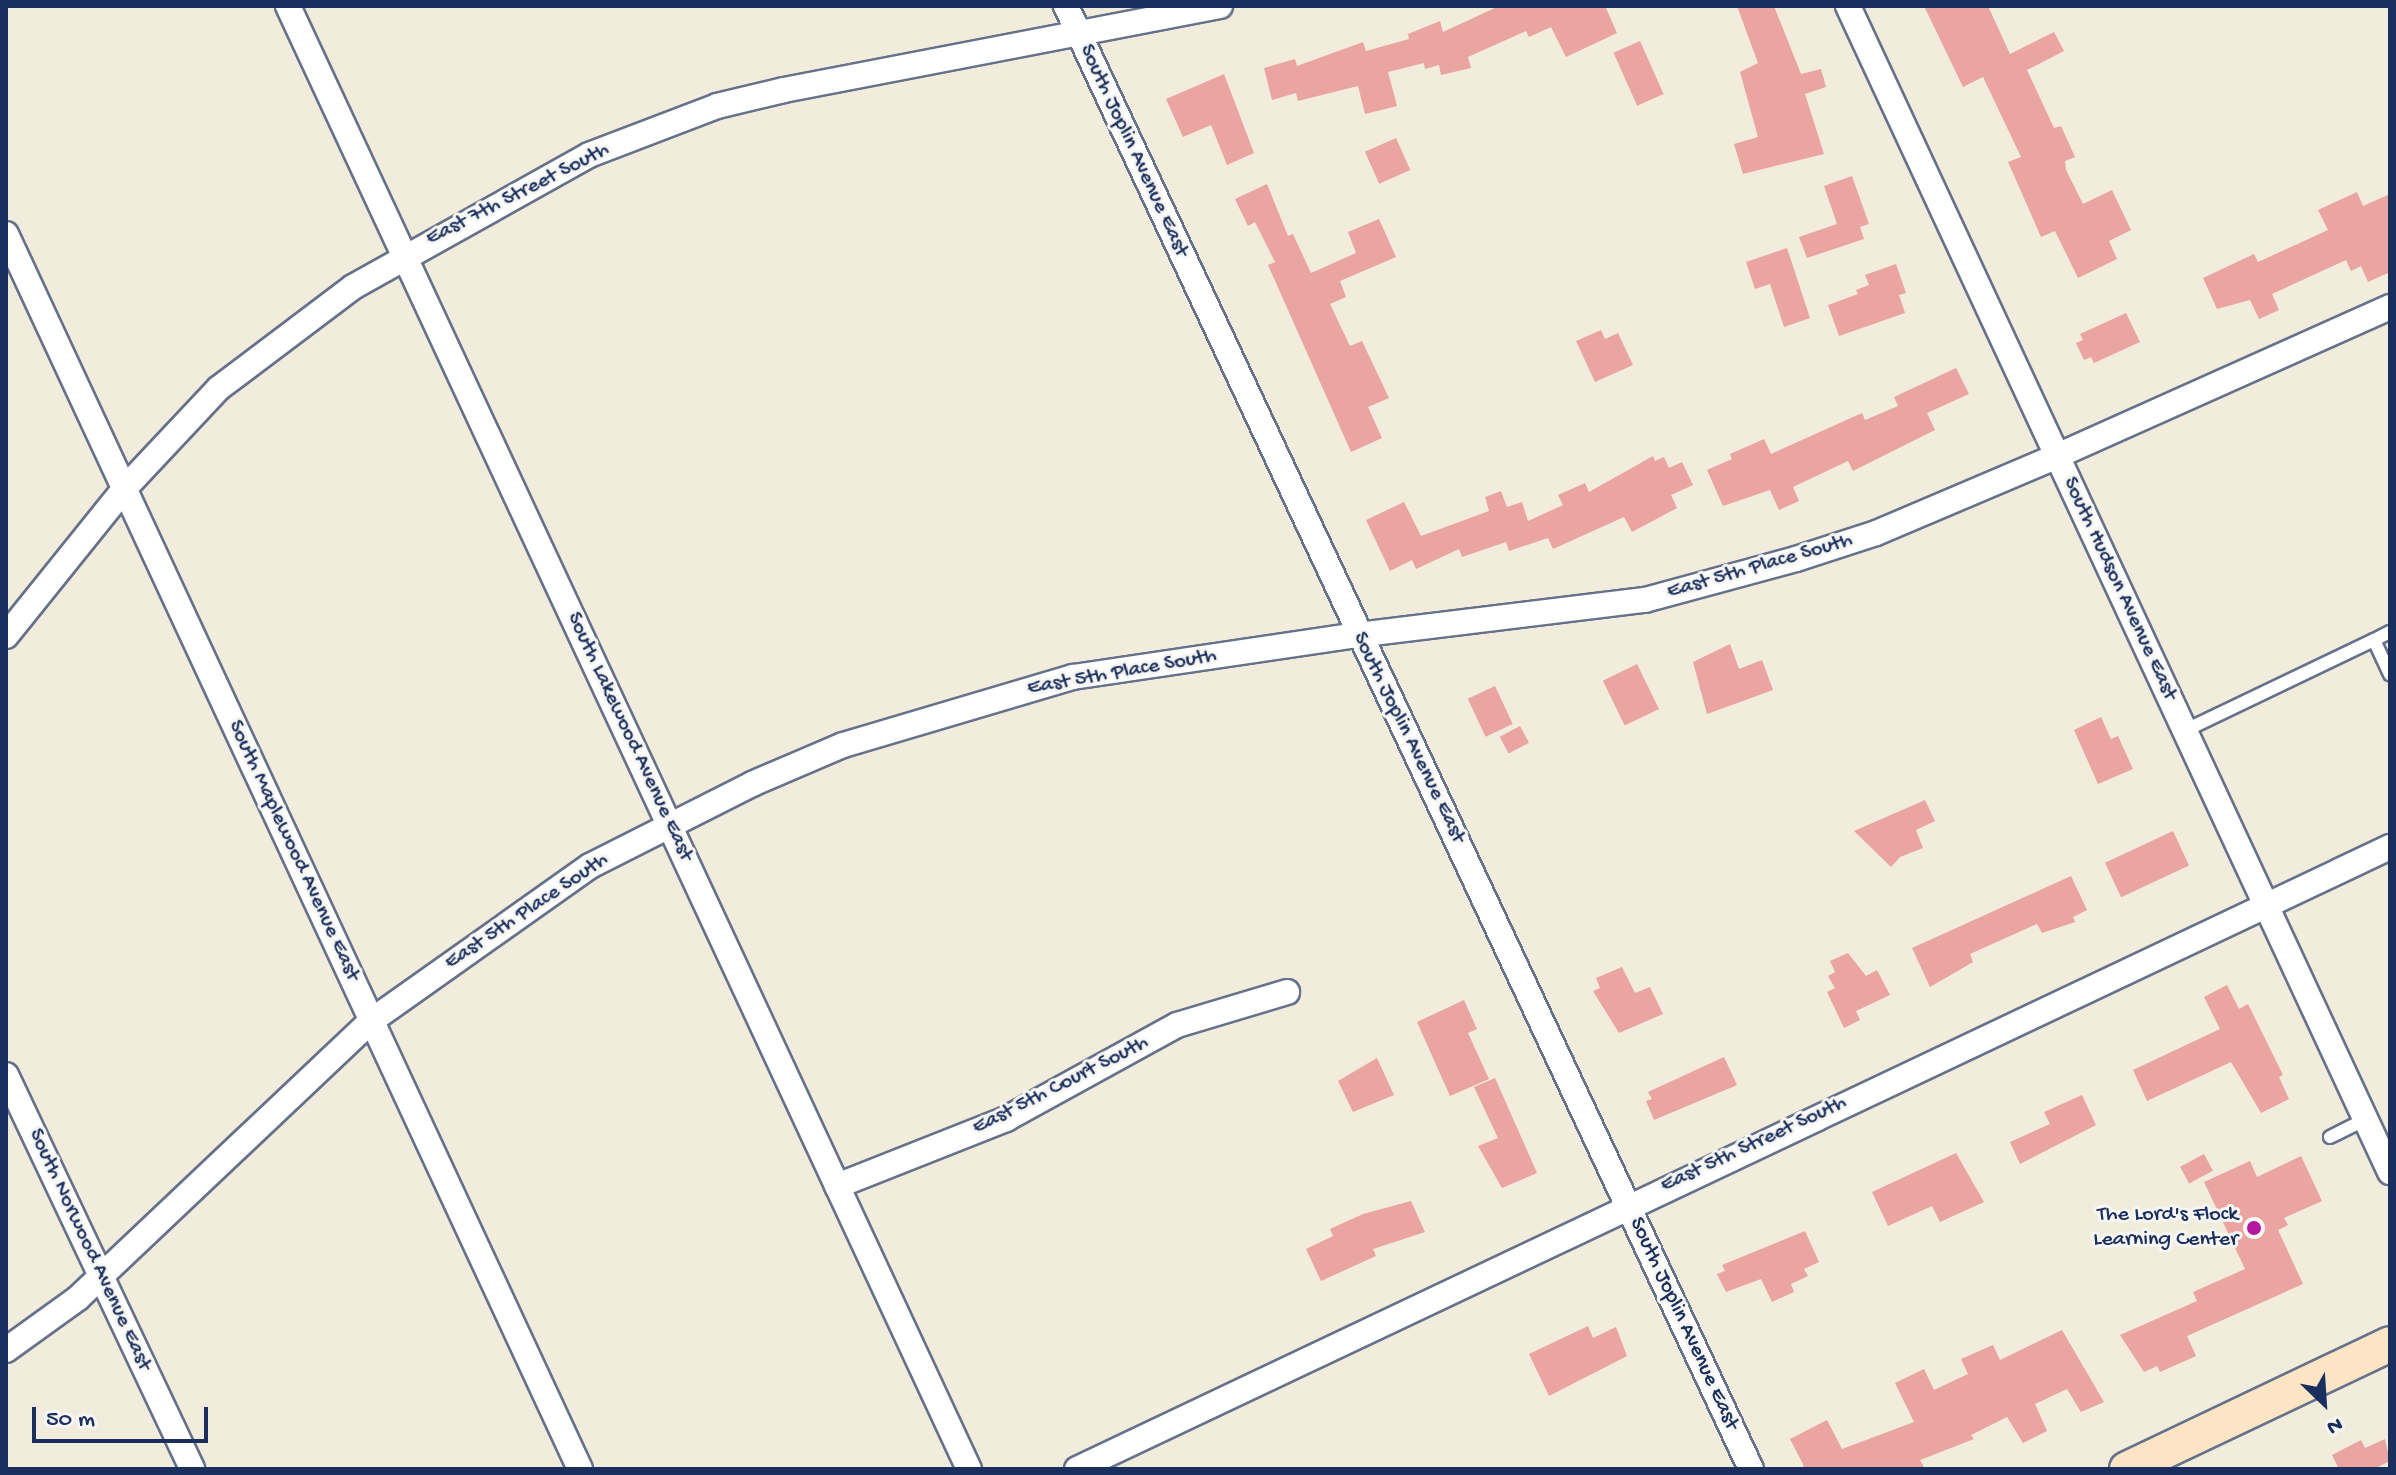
<!DOCTYPE html>
<html>
<head>
<meta charset="utf-8">
<style>
  body { margin:0 }
  #map { position:relative; width:2396px; height:1475px; overflow:hidden; background:#f1ecdb; font-family:"Gochi Hand",sans-serif }
  div>[style] { position:absolute }
  .building>* { inset:0; background:#eaa4a1; transform-origin:0 0 }
  .roads { filter:drop-shadow(2px 0 #66718a) drop-shadow(-2px 0 #66718a) drop-shadow(0 2px #66718a) drop-shadow(0 -2px #66718a) }
  .lane>* { height:12px; margin:-6px; padding:0 6px; transform-origin:6px; border-radius:6px; background:#fff }
  .street>* { height:24px; margin:-12px; padding:0 12px; transform-origin:12px; border-radius:12px; background:#fff }
  .secondary>* { height:34px; margin:-17px; padding:0 17px; transform-origin:17px; border-radius:17px; background:#fce5c4 }
  .dots>* { width:22px; height:22px; translate:-50% -50%; box-sizing:border-box; border:4px solid #f6f6f2; border-radius:50% }
  span { translate:-50% -50%; white-space:nowrap; text-align:center; line-height:1.15; -webkit-text-stroke:6px #f6f6f2; paint-order:stroke }
  .street-label { font-size:22px; color:#1b2f5e }
  .poi-label { font-size:22px; color:#1b2f5e }
  .right { translate:-100% -50%; text-align:right }
  .frame { position:absolute; inset:0; border:8px solid #1b2f5e; pointer-events:none }
  .north { position:absolute; left:2284px; top:1363px; width:80px; height:80px; -webkit-text-stroke:6px #f6f6f2; paint-order:stroke; rotate:155deg; font-size:22px; font-weight:700; line-height:32px; text-align:center; color:#1b2f5e }
  .north::after { content:''; display:block; margin:auto; width:28px; height:36px; background:#1b2f5e; clip-path:polygon(50% 0,100% 100%,50% 72%,0 100%) }
  .scale { position:absolute; left:32px; top:1407px; width:176px; height:36px; box-sizing:border-box; border:4px solid #1b2f5e; border-top:0; padding-left:10px; font-size:24px; line-height:28px; white-space:nowrap; color:#1b2f5e; -webkit-text-stroke:6px #f6f6f2; paint-order:stroke }
</style>
</head>
<body>
<div id="map">
  <div class="building">
    <div style="clip-path:polygon(1499px 6px,1605px 6px,1617px 33px,1566px 57px,1551px 27px,1529px 37px,1526px 31px,1468px 57px,1471px 68px,1441px 75px,1439px 65px,1425px 69px,1424px 63px,1388px 72px,1397px 106px,1365px 114px,1358px 86px,1298px 101px,1296px 93px,1272px 100px,1264px 68px,1295px 59px,1297px 66px,1363px 42px,1366px 51px,1409px 39px,1408px 34px,1440px 21px,1443px 32px)"></div>
    <div style="clip-path:polygon(1737px 6px,1774px 6px,1801px 74px,1821px 69px,1826px 87px,1805px 94px,1824px 154px,1743px 174px,1734px 144px,1758px 137px,1740px 72px,1758px 63px)"></div>
    <div style="clip-path:polygon(1924px 6px,1988px 6px,2010px 54px,2054px 32px,2064px 51px,2027px 70px,2054px 128px,2061px 126px,2075px 157px,2065px 161px,2066px 170px,2083px 204px,2112px 190px,2131px 230px,2109px 241px,2117px 259px,2078px 278px,2055px 231px,2041px 237px,2008px 162px,2021px 157px,1983px 77px,1963px 87px)"></div>
    <div style="left:1640px;top:41px;width:58px;height:29px;rotate:66deg"></div>
    <div style="clip-path:polygon(1224px 74px,1254px 153px,1227px 165px,1211px 125px,1183px 137px,1166px 99px)"></div>
    <div style="left:1396px;top:138px;width:35px;height:34px;rotate:66deg"></div>
    <div style="clip-path:polygon(1852px 176px,1869px 224px,1860px 227px,1864px 239px,1807px 258px,1799px 237px,1837px 224px,1824px 186px)"></div>
    <div style="clip-path:polygon(1267px 184px,1288px 236px,1293px 234px,1311px 273px,1356px 253px,1348px 232px,1379px 219px,1396px 257px,1340px 281px,1346px 297px,1330px 304px,1350px 346px,1362px 341px,1389px 398px,1368px 407px,1382px 438px,1351px 452px,1268px 265px,1275px 262px,1255px 222px,1248px 226px,1235px 199px)"></div>
    <div style="clip-path:polygon(2357px 192px,2363px 206px,2390px 194px,2390px 272px,2368px 282px,2361px 266px,2351px 271px,2346px 260px,2272px 294px,2279px 310px,2259px 319px,2250px 300px,2217px 309px,2203px 278px,2254px 254px,2258px 262px,2328px 230px,2318px 210px)"></div>
    <div style="clip-path:polygon(1787px 248px,1810px 318px,1784px 327px,1770px 284px,1755px 289px,1746px 262px)"></div>
    <div style="clip-path:polygon(1896px 264px,1906px 293px,1899px 295px,1905px 313px,1839px 336px,1828px 305px,1858px 294px,1856px 290px,1869px 285px,1865px 275px)"></div>
    <div style="clip-path:polygon(2126px 313px,2140px 342px,2094px 363px,2091px 357px,2084px 360px,2076px 343px,2083px 340px,2080px 334px)"></div>
    <div style="clip-path:polygon(1601px 330px,1605px 339px,1618px 333px,1633px 365px,1595px 382px,1576px 341px)"></div>
    <div style="clip-path:polygon(1956px 368px,1969px 394px,1927px 413px,1935px 430px,1853px 471px,1848px 461px,1793px 487px,1799px 501px,1779px 510px,1770px 490px,1723px 506px,1707px 470px,1732px 459px,1730px 454px,1764px 439px,1771px 454px,1862px 413px,1865px 420px,1898px 406px,1894px 397px)"></div>
    <div style="clip-path:polygon(1653px 456px,1655px 461px,1664px 457px,1669px 468px,1682px 462px,1693px 485px,1671px 495px,1677px 508px,1632px 532px,1624px 517px,1553px 549px,1548px 538px,1509px 551px,1506px 542px,1462px 557px,1459px 549px,1416px 569px,1412px 560px,1390px 571px,1366px 520px,1404px 502px,1421px 536px,1489px 511px,1485px 497px,1501px 491px,1507px 507px,1522px 502px,1528px 521px,1563px 505px,1558px 495px,1585px 483px,1589px 492px)"></div>
    <div style="clip-path:polygon(1730px 644px,1739px 669px,1762px 660px,1773px 690px,1707px 714px,1693px 662px)"></div>
    <div style="left:1637px;top:664px;width:50px;height:38px;rotate:64deg"></div>
    <div style="left:1495px;top:686px;width:42px;height:30px;rotate:65deg"></div>
    <div style="clip-path:polygon(2101px 717px,2111px 739px,2118px 736px,2133px 769px,2098px 784px,2074px 730px)"></div>
    <div style="left:1520px;top:726px;width:19px;height:23px;rotate:62deg"></div>
    <div style="clip-path:polygon(1925px 800px,1935px 821px,1916px 830px,1923px 848px,1900px 857px,1891px 867px,1854px 831px)"></div>
    <div style="left:2173px;top:831px;width:38px;height:75px;rotate:65deg"></div>
    <div style="clip-path:polygon(2071px 876px,2087px 910px,2073px 917px,2075px 922px,2042px 933px,2037px 924px,1970px 954px,1973px 962px,1930px 987px,1912px 948px)"></div>
    <div style="clip-path:polygon(1848px 953px,1866px 976px,1877px 970px,1890px 995px,1856px 1011px,1860px 1020px,1844px 1028px,1827px 992px,1835px 988px,1828px 976px,1835px 972px,1830px 961px)"></div>
    <div style="clip-path:polygon(1622px 967px,1635px 993px,1650px 987px,1663px 1014px,1619px 1033px,1593px 991px,1600px 988px,1596px 978px)"></div>
    <div style="clip-path:polygon(2227px 985px,2239px 1009px,2248px 1004px,2283px 1075px,2279px 1077px,2289px 1099px,2261px 1113px,2231px 1062px,2147px 1101px,2133px 1070px,2220px 1029px,2204px 997px)"></div>
    <div style="clip-path:polygon(1464px 1000px,1477px 1029px,1468px 1033px,1489px 1079px,1450px 1096px,1417px 1022px)"></div>
    <div style="clip-path:polygon(1724px 1057px,1737px 1085px,1654px 1120px,1646px 1101px,1652px 1099px,1648px 1092px)"></div>
    <div style="clip-path:polygon(1377px 1058px,1394px 1095px,1353px 1112px,1338px 1081px)"></div>
    <div style="clip-path:polygon(1495px 1078px,1537px 1173px,1502px 1188px,1478px 1146px,1498px 1138px,1474px 1087px)"></div>
    <div style="clip-path:polygon(2082px 1095px,2096px 1125px,2020px 1164px,2010px 1142px,2050px 1124px,2044px 1112px)"></div>
    <div style="clip-path:polygon(1956px 1153px,1984px 1202px,1940px 1222px,1932px 1206px,1888px 1226px,1872px 1192px)"></div>
    <div style="left:2204px;top:1154px;width:19px;height:27px;rotate:62deg"></div>
    <div style="clip-path:polygon(2301px 1156px,2322px 1201px,2284px 1218px,2288px 1225px,2278px 1230px,2303px 1284px,2187px 1336px,2196px 1356px,2160px 1372px,2157px 1366px,2144px 1372px,2120px 1335px,2197px 1301px,2193px 1292px,2245px 1269px,2204px 1182px,2250px 1161px,2257px 1177px)"></div>
    <div style="clip-path:polygon(1411px 1201px,1425px 1232px,1373px 1249px,1376px 1256px,1321px 1281px,1306px 1249px,1333px 1236px,1330px 1229px,1363px 1214px)"></div>
    <div style="clip-path:polygon(1805px 1231px,1819px 1262px,1804px 1269px,1808px 1276px,1791px 1284px,1794px 1292px,1772px 1302px,1761px 1279px,1726px 1292px,1717px 1274px,1725px 1271px,1722px 1265px)"></div>
    <div style="clip-path:polygon(1588px 1326px,1593px 1338px,1616px 1327px,1627px 1356px,1549px 1396px,1529px 1354px)"></div>
    <div style="clip-path:polygon(2062px 1330px,2104px 1402px,2081px 1412px,2067px 1389px,2035px 1404px,2047px 1431px,2023px 1443px,2007px 1417px,1971px 1435px,1974px 1439px,1920px 1460px,1925px 1469px,1799px 1469px,1804px 1466px,1790px 1439px,1827px 1420px,1842px 1449px,1914px 1422px,1895px 1383px,1924px 1369px,1934px 1390px,1968px 1374px,1961px 1359px,1993px 1345px,2000px 1360px)"></div>
    <div style="clip-path:polygon(2385px 1439px,2390px 1461px,2374px 1469px,2339px 1469px,2332px 1455px,2361px 1440px,2365px 1448px)"></div>
  </div>
  <div class="roads">
    <div class="lane">
      <div style="left:2374px;top:640px;width:18px;rotate:-27deg"></div>
      <div style="left:2186px;top:730px;width:208px;rotate:-25.6deg"></div>
      <div style="left:2374px;top:640px;width:38px;rotate:65deg"></div>
      <div style="left:2330px;top:1137px;width:40px;rotate:-26.6deg"></div>
    </div>
    <div class="street">
      <div style="left:288px;top:6px;width:1614px;rotate:65.04deg"></div>
      <div style="left:1066px;top:6px;width:1615px;rotate:64.91deg"></div>
      <div style="left:1848px;top:6px;width:1286px;rotate:65.07deg"></div>
      <div style="left:6px;top:234px;width:1362px;rotate:65.07deg"></div>
      <div style="left:6px;top:636px;width:190px;rotate:-51.2deg"></div>
      <div style="left:125px;top:488px;width:137px;rotate:-46.8deg"></div>
      <div style="left:219px;top:388px;width:168px;rotate:-37deg"></div>
      <div style="left:353px;top:287px;width:270px;rotate:-29.2deg"></div>
      <div style="left:589px;top:155px;width:137px;rotate:-20.9deg"></div>
      <div style="left:717px;top:106px;width:69px;rotate:-13.4deg"></div>
      <div style="left:784px;top:90px;width:444px;rotate:-10.9deg"></div>
      <div style="left:6px;top:1075px;width:436px;rotate:64.7deg"></div>
      <div style="left:837px;top:1186px;width:182px;rotate:-21.6deg"></div>
      <div style="left:1006px;top:1119px;width:195px;rotate:-28.8deg"></div>
      <div style="left:1177px;top:1025px;width:115px;rotate:-16.7deg"></div>
      <div style="left:6px;top:1350px;width:89px;rotate:-35.8deg"></div>
      <div style="left:78px;top:1298px;width:403px;rotate:-43.4deg"></div>
      <div style="left:371px;top:1021px;width:268px;rotate:-35.3deg"></div>
      <div style="left:590px;top:866px;width:182px;rotate:-26.8deg"></div>
      <div style="left:752px;top:784px;width:99px;rotate:-23.2deg"></div>
      <div style="left:843px;top:745px;width:240px;rotate:-16.5deg"></div>
      <div style="left:1073px;top:677px;width:288px;rotate:-8.4deg"></div>
      <div style="left:1358px;top:635px;width:289px;rotate:-7deg"></div>
      <div style="left:1645px;top:600px;width:156px;rotate:-15.2deg"></div>
      <div style="left:1796px;top:559px;width:84px;rotate:-18deg"></div>
      <div style="left:1876px;top:533px;width:197px;rotate:-23deg"></div>
      <div style="left:2057px;top:456px;width:365px;rotate:-24.1deg"></div>
      <div style="left:1077px;top:1469px;width:1453px;rotate:-25.35deg"></div>
    </div>
    <div class="secondary">
      <div style="left:2127px;top:1469px;width:291px;rotate:-25.4deg"></div>
    </div>
  </div>
  <div class="dots">
    <div style="left:2254px;top:1228px;background:#b5179e"></div>
  </div>
  <div class="street-label">
    <span style="left:1133px;top:151px;rotate:65deg">South Joplin Avenue East</span>
    <span style="left:518px;top:195px;rotate:-27deg">East 7th Street South</span>
    <span style="left:1760px;top:567px;rotate:-16deg">East 5th Place South</span>
    <span style="left:2119px;top:589px;rotate:65deg">South Hudson Avenue East</span>
    <span style="left:1122px;top:673px;rotate:-10deg">East 5th Place South</span>
    <span style="left:629px;top:737px;rotate:65deg">South Lakewood Avenue East</span>
    <span style="left:1408px;top:738px;rotate:64deg">South Joplin Avenue East</span>
    <span style="left:293px;top:851px;rotate:65deg">South Maplewood Avenue East</span>
    <span style="left:527px;top:912px;rotate:-34deg">East 5th Place South</span>
    <span style="left:1061px;top:1086px;rotate:-27deg">East 5th Court South</span>
    <span style="left:1754px;top:1145px;rotate:-25deg">East 5th Street South</span>
    <span style="left:89px;top:1250px;rotate:65deg">South Norwood Avenue East</span>
    <span style="left:1683px;top:1324px;rotate:65deg">South Joplin Avenue East</span>
  </div>
  <div class="poi-label">
    <span class="right" style="left:2238px;top:1228px">The Lord's Flock<br>Learning Center</span>
  </div>
  <div class="frame"></div>
  <div class="north">N</div>
  <div class="scale">50 m</div>
</div>
</body>
</html>
